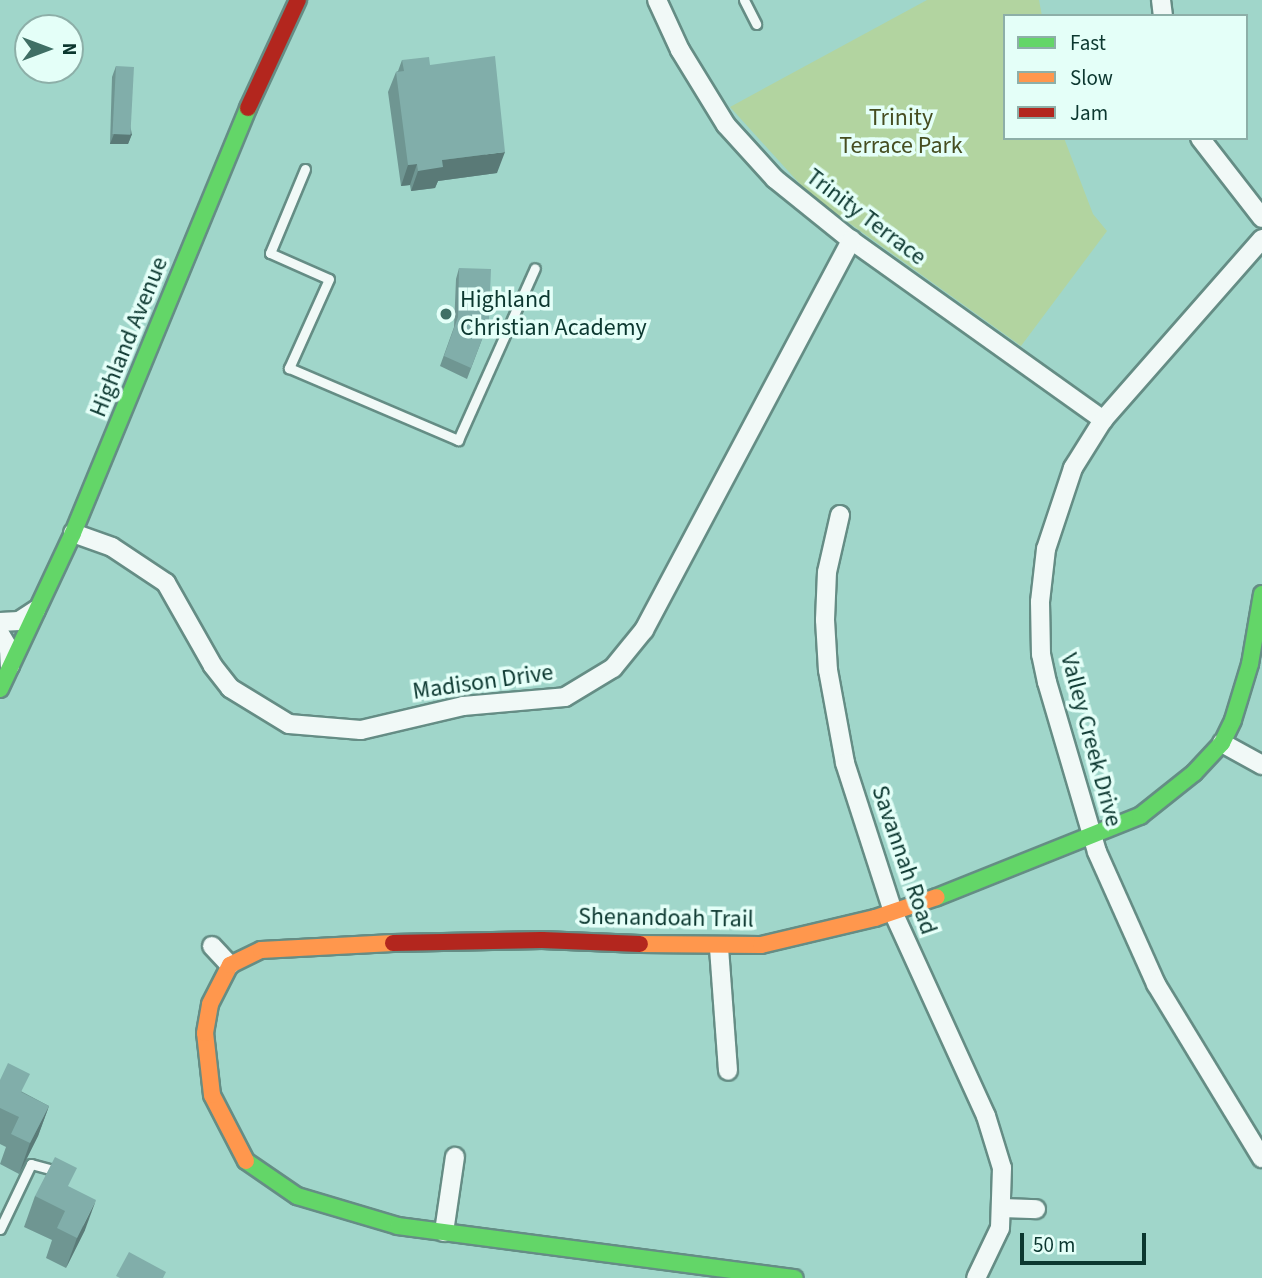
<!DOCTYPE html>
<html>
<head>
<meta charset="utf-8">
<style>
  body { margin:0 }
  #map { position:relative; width:1262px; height:1278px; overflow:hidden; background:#a0d6ca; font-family:"Source Sans 3",sans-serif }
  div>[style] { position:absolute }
  .green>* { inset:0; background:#b2d4a0 }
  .roads { filter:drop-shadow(2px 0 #658d85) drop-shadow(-2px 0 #658d85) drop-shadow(0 2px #658d85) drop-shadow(0 -2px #658d85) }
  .lane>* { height:9px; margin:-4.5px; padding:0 4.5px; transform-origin:4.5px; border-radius:4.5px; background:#f1f9f7 }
  .street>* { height:18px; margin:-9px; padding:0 9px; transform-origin:9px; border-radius:9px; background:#f1f9f7 }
  .fast>* { height:16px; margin:-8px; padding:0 8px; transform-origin:8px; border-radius:8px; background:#63d668 }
  .slow>* { height:16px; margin:-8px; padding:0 8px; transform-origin:8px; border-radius:8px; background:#ff974d }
  .jam>* { height:16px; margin:-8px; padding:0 8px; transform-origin:8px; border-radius:8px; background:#b3261e }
  .wall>* { inset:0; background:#6f9692 }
  .shaded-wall>* { inset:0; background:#5a7a77 }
  .building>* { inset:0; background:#81aeaa; transform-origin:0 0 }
  .dots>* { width:19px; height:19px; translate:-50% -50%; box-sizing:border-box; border:4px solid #e4fff8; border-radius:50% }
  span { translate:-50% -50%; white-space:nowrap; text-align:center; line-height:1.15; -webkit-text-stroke:7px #e4fff8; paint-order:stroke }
  .park-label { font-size:24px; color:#464e21 }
  .street-label { font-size:24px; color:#0b372f }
  .poi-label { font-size:24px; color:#0b372f }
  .left { translate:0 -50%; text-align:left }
  .legend { position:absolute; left:1003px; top:14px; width:245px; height:126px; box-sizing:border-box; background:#e4fff8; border:2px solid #8dafa8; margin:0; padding:9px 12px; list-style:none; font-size:21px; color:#0b372f }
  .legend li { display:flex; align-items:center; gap:14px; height:35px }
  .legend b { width:35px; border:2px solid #8dafa8 }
  .north { position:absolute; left:14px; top:14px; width:70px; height:70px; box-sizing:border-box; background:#e4fff8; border:2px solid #8dafa8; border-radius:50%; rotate:90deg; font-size:19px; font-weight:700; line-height:28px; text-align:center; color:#0b372f }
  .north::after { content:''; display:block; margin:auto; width:24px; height:32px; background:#3f6f65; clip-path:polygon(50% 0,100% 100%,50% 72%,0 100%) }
  .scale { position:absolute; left:1020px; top:1233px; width:126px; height:32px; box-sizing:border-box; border:4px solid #0b372f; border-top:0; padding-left:9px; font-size:21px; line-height:24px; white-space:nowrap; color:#0b372f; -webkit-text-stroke:5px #e4fff8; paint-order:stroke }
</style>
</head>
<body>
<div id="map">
  <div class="green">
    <div style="clip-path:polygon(927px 0,1039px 0,1042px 16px,1005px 16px,1005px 138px,1064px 138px,1093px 214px,1107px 231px,1021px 346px,810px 195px,730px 107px)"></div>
  </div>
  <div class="roads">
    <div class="lane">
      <div style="left:744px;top:0;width:27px;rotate:63deg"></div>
      <div style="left:305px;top:169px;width:91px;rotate:112.6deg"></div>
      <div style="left:270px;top:253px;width:64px;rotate:23.8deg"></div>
      <div style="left:329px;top:279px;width:98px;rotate:114.2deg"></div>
      <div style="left:289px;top:368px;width:184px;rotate:23.1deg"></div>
      <div style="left:458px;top:440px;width:188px;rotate:-65.9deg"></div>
      <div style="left:0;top:1229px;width:72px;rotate:-64.5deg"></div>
      <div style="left:31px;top:1164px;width:28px;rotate:15deg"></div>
    </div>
    <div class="street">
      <div style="left:657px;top:0;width:55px;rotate:65.3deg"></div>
      <div style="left:680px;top:50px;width:88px;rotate:58.5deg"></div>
      <div style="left:726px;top:125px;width:73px;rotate:47.8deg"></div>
      <div style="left:775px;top:179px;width:97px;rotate:38.8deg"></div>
      <div style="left:851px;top:240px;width:310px;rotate:35.5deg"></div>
      <div style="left:1161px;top:0;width:16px;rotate:83deg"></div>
      <div style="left:1200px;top:138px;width:101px;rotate:52.2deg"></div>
      <div style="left:1262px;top:239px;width:241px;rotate:131.3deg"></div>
      <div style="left:1103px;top:420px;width:57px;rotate:122deg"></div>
      <div style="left:1073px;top:468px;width:85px;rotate:108.4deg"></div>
      <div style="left:1046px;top:549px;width:53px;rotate:96.5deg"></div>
      <div style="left:1040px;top:602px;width:52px;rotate:88.9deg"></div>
      <div style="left:1041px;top:654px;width:29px;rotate:78deg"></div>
      <div style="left:1047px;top:682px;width:177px;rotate:73.6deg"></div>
      <div style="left:1097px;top:852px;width:145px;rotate:65.9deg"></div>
      <div style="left:1156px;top:984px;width:204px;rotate:58.7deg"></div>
      <div style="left:840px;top:515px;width:58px;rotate:102.8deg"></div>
      <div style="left:827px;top:572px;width:48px;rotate:92.4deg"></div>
      <div style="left:825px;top:620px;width:50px;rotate:86.6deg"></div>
      <div style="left:828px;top:670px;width:95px;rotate:79.6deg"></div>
      <div style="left:845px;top:763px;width:157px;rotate:72.1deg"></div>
      <div style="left:893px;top:912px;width:224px;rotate:65.5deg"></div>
      <div style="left:986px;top:1116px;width:54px;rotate:72.9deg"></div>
      <div style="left:1002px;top:1168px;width:60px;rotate:91.9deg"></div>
      <div style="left:1000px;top:1228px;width:55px;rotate:115.6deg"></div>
      <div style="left:73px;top:533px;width:41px;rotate:19.7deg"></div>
      <div style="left:112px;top:547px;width:65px;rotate:33.7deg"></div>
      <div style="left:166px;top:583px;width:95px;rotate:60.5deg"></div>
      <div style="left:213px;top:666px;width:28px;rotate:52deg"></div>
      <div style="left:230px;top:688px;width:69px;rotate:31.4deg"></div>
      <div style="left:289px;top:724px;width:72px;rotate:4.8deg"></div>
      <div style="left:361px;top:730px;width:105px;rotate:-13.2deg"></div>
      <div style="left:463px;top:706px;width:102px;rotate:-5deg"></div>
      <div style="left:565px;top:697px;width:56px;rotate:-31.1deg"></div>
      <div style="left:613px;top:668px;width:49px;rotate:-50.8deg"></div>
      <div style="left:644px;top:630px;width:442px;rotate:-62deg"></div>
      <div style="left:0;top:622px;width:19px;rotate:-3deg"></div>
      <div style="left:19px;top:621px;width:20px;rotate:-33deg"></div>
      <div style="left:0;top:634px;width:17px;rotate:59deg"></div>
      <div style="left:9px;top:649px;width:17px;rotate:87deg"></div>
      <div style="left:1222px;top:743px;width:46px;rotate:28.8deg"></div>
      <div style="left:212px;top:946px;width:26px;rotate:47deg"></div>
      <div style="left:719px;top:948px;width:123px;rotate:85.8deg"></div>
      <div style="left:1004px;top:1208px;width:32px;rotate:2deg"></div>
      <div style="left:444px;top:1232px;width:76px;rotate:-81.7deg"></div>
    </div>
    <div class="fast">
      <div style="left:0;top:689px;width:172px;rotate:-64.9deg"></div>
      <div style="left:73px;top:533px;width:460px;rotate:-67.6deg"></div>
      <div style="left:937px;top:897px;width:219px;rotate:-21.8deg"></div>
      <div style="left:1140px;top:816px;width:69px;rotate:-38.5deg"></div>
      <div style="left:1194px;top:773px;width:41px;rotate:-47deg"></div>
      <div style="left:1222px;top:743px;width:25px;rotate:-64deg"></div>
      <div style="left:1233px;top:720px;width:59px;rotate:-73.1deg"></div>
      <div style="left:1250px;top:664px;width:71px;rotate:-80.3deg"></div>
      <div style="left:246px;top:1161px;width:62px;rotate:34.5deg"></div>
      <div style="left:297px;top:1196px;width:105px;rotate:16.5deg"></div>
      <div style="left:398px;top:1226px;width:400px;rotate:7.5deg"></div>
    </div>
    <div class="slow">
      <div style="left:640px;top:944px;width:121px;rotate:0.5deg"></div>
      <div style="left:761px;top:945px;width:117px;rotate:-13.3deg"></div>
      <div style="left:875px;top:918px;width:65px;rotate:-18.7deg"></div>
      <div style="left:246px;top:1161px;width:74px;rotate:-117.3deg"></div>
      <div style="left:212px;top:1095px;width:62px;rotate:-96.4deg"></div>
      <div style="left:205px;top:1033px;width:29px;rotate:-80deg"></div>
      <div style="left:210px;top:1004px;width:44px;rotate:-62.9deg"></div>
      <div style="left:230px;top:965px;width:34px;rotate:-26deg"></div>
      <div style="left:261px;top:950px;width:132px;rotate:-3deg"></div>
    </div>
    <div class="jam">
      <div style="left:248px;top:108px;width:119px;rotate:-65.2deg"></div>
      <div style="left:393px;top:943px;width:149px;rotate:-1.2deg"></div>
      <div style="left:542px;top:940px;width:98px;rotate:2.3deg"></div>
    </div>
  </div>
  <div class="wall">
    <div style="clip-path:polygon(402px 60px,430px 65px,497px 173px,438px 181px,435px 188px,411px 191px,410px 185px,401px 186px,388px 92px,396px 72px,398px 71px)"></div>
    <div style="clip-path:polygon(116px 66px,132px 134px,128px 144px,110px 144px,112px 77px)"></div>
    <div style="clip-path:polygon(459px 268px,489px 321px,467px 379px,440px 366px,454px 327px,456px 279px)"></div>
    <div style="clip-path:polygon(0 1080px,49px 1106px,38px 1136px,19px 1174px,0 1164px,6px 1147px,0 1144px)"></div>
    <div style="clip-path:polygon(70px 1187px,85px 1230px,66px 1268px,46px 1258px,52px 1240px,24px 1227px,35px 1196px)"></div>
  </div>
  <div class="shaded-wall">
    <div style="clip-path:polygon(114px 134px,132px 134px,128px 144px,110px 144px)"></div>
    <div style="clip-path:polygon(505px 152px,497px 173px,438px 181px,435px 188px,411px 191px,418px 171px,442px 160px)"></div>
    <div style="clip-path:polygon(417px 164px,410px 185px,401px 186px,408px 165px)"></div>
    <div style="clip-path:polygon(49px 1106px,38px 1136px,19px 1174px,30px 1143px)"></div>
    <div style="clip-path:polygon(96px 1200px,85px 1230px,66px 1268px,77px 1238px)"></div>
  </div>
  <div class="building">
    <div style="clip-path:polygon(495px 56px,505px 152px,442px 160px,443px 167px,418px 171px,417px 164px,408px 165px,396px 72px,404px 71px,402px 60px,429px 57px,430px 65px)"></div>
    <div style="left:116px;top:66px;width:18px;height:68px;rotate:3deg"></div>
    <div style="clip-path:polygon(459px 268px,491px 269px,489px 321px,471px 368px,444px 356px,458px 317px)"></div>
    <div style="clip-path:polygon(8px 1063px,30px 1074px,21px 1092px,49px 1106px,30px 1143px,11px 1134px,19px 1117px,0 1108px,0 1080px)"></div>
    <div style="clip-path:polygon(55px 1157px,77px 1168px,68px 1186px,96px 1200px,77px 1238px,57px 1228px,65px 1211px,35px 1196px)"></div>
    <div style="clip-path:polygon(129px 1252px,166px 1272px,163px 1278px,120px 1278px,116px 1276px)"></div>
  </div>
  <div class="dots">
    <div style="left:446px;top:314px;background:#3f6f65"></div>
  </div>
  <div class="park-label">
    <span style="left:901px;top:132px">Trinity<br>Terrace Park</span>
  </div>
  <div class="street-label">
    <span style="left:866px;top:217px;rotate:37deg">Trinity Terrace</span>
    <span style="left:129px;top:337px;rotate:-68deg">Highland Avenue</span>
    <span style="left:483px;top:682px;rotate:-8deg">Madison Drive</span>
    <span style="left:1091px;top:740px;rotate:75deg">Valley Creek Drive</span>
    <span style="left:904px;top:860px;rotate:71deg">Savannah Road</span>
    <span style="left:666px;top:918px;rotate:1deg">Shenandoah Trail</span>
  </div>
  <div class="poi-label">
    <span class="left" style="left:460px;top:314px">Highland<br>Christian Academy</span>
  </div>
  <ul class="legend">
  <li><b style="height:9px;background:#63d668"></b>Fast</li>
  <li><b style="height:9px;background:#ff974d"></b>Slow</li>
  <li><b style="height:9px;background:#b3261e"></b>Jam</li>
  </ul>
  <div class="north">N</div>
  <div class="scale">50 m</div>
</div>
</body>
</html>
